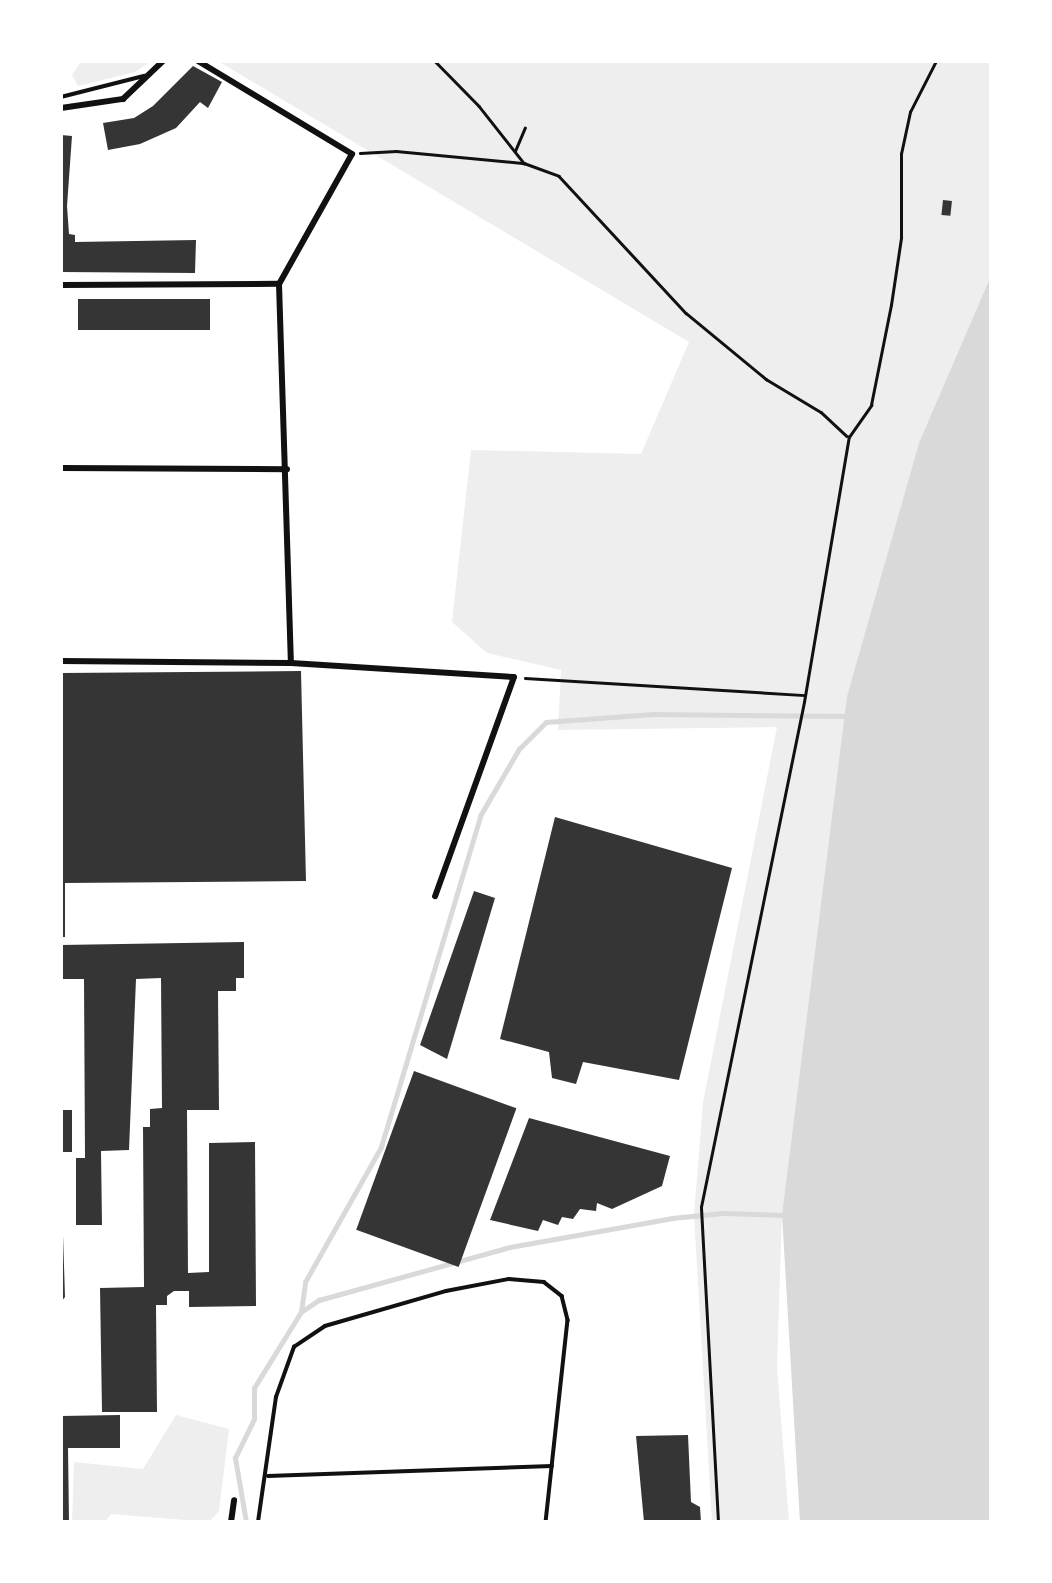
<!DOCTYPE html>
<html>
<head>
<meta charset="utf-8">
<style>
  body { margin:0 }
  #map { position:relative; width:1052px; height:1583px; overflow:hidden; background:#fff; font-family:"Roboto Serif",serif }
  div>[style] { position:absolute }
  .green>* { inset:0; background:#eee }
  .water>* { inset:0; background:#d9d9d9 }
  .stream>* { height:4.5px; margin:-2.25px; padding:0 2.25px; transform-origin:2.25px; border-radius:2.25px; background:#d9d9d9 }
  .building>* { inset:0; background:#353535; transform-origin:0 0 }
  .path>* { height:2.5px; margin:-1.25px; padding:0 1.25px; transform-origin:1.25px; border-radius:1.25px; background:#111 }
  .service>* { height:3.5px; margin:-1.75px; padding:0 1.75px; transform-origin:1.75px; border-radius:1.75px; background:#111 }
  .minor>* { height:6px; margin:-3px; padding:0 3px; transform-origin:3px; border-radius:3px; background:#111 }
  span { translate:-50% -50%; white-space:nowrap; text-align:center; line-height:1.15; -webkit-text-stroke:6px #fff; paint-order:stroke }
  .frame { position:absolute; inset:0; border:63px solid #fff; pointer-events:none }
</style>
</head>
<body>
<div id="map">
  <div class="green">
    <div style="clip-path:polygon(81px 61px,151px 61px,135px 72px,78px 86px,72px 75px)"></div>
    <div style="clip-path:polygon(218px 61px,991px 61px,991px 280px,919px 444px,847px 696px,782px 1214px,777px 1367px,789px 1522px,712px 1522px,694px 1215px,703px 1102px,777px 727px,558px 730px,561px 670px,487px 653px,452px 622px,471px 450px,641px 454px,689px 342px)"></div>
    <div style="clip-path:polygon(176px 1415px,229px 1429px,219px 1511px,209px 1522px,111px 1514px,105px 1522px,72px 1522px,74px 1462px,143px 1469px)"></div>
  </div>
  <div class="water">
    <div style="clip-path:polygon(991px 276px,991px 1522px,800px 1522px,782px 1214px,847px 696px,919px 443px)"></div>
  </div>
  <div class="stream">
    <div style="left:301px;top:1312px;width:30px;rotate:-82deg"></div>
    <div style="left:305px;top:1282px;width:155px;rotate:-60.6deg"></div>
    <div style="left:381px;top:1147px;width:345px;rotate:-73.3deg"></div>
    <div style="left:480px;top:816px;width:78px;rotate:-59.8deg"></div>
    <div style="left:519px;top:749px;width:38px;rotate:-45deg"></div>
    <div style="left:546px;top:722px;width:107px;rotate:-4.3deg"></div>
    <div style="left:653px;top:714px;width:197px;rotate:0.6deg"></div>
    <div style="left:246px;top:1522px;width:65px;rotate:-99.8deg"></div>
    <div style="left:235px;top:1458px;width:43px;rotate:-64deg"></div>
    <div style="left:254px;top:1419px;width:31px;rotate:-90deg"></div>
    <div style="left:254px;top:1388px;width:89px;rotate:-58.3deg"></div>
    <div style="left:301px;top:1312px;width:22px;rotate:-34deg"></div>
    <div style="left:319px;top:1300px;width:198px;rotate:-15.5deg"></div>
    <div style="left:510px;top:1247px;width:165px;rotate:-10.1deg"></div>
    <div style="left:672px;top:1218px;width:51px;rotate:-5.6deg"></div>
    <div style="left:723px;top:1213px;width:62px;rotate:1.8deg"></div>
  </div>
  <div class="building">
    <div style="clip-path:polygon(193px 66px,222px 82px,208px 108px,200px 102px,176px 128px,140px 144px,108px 150px,103px 123px,134px 118px,153px 106px)"></div>
    <div style="clip-path:polygon(61px 135px,72px 136px,67px 206px,69px 234px,75px 235px,75px 242px,196px 240px,195px 273px,61px 272px)"></div>
    <div style="left:943px;top:200px;width:9px;height:15px;rotate:6deg"></div>
    <div style="left:78px;top:299px;width:132px;height:31px"></div>
    <div style="clip-path:polygon(301px 671px,306px 881px,65px 883px,65px 937px,61px 937px,61px 673px)"></div>
    <div style="clip-path:polygon(555px 817px,732px 868px,679px 1080px,583px 1062px,576px 1084px,552px 1078px,549px 1052px,500px 1039px)"></div>
    <div style="clip-path:polygon(474px 891px,495px 898px,447px 1059px,420px 1045px)"></div>
    <div style="clip-path:polygon(244px 942px,244px 978px,236px 978px,236px 991px,218px 991px,219px 1110px,187px 1110px,188px 1273px,209px 1272px,209px 1143px,255px 1142px,256px 1306px,189px 1307px,189px 1291px,174px 1291px,167px 1296px,167px 1305px,156px 1305px,157px 1412px,102px 1412px,100px 1288px,144px 1287px,143px 1127px,150px 1127px,150px 1109px,162px 1108px,161px 978px,136px 979px,129px 1150px,101px 1151px,102px 1225px,76px 1225px,76px 1158px,85px 1158px,84px 979px,61px 979px,61px 945px)"></div>
    <div style="left:414px;top:1071px;width:109px;height:169px;rotate:20deg"></div>
    <div style="left:61px;top:1110px;width:11px;height:42px"></div>
    <div style="clip-path:polygon(529px 1118px,670px 1156px,662px 1186px,612px 1209px,597px 1203px,596px 1211px,580px 1209px,573px 1219px,562px 1217px,558px 1225px,543px 1220px,538px 1231px,490px 1220px)"></div>
    <div style="clip-path:polygon(61px 1173px,65px 1297px,61px 1302px)"></div>
    <div style="clip-path:polygon(120px 1415px,120px 1448px,68px 1448px,69px 1522px,61px 1522px,61px 1416px)"></div>
    <div style="clip-path:polygon(688px 1435px,691px 1502px,700px 1507px,701px 1522px,644px 1522px,636px 1436px)"></div>
  </div>
  <div class="path">
    <div style="left:435px;top:61px;width:63px;rotate:45.6deg"></div>
    <div style="left:479px;top:106px;width:73px;rotate:51.7deg"></div>
    <div style="left:524px;top:163px;width:37px;rotate:20deg"></div>
    <div style="left:559px;top:176px;width:187px;rotate:47.2deg"></div>
    <div style="left:686px;top:313px;width:104px;rotate:39.5deg"></div>
    <div style="left:766px;top:379px;width:64px;rotate:31deg"></div>
    <div style="left:821px;top:412px;width:35px;rotate:43deg"></div>
    <div style="left:515px;top:151px;width:25px;rotate:-67deg"></div>
    <div style="left:360px;top:153px;width:36px;rotate:-3deg"></div>
    <div style="left:396px;top:151px;width:129px;rotate:5.4deg"></div>
    <div style="left:525px;top:678px;width:280px;rotate:3.5deg"></div>
    <div style="left:718px;top:1522px;width:315px;rotate:-93.1deg"></div>
    <div style="left:701px;top:1207px;width:515px;rotate:-78.47deg"></div>
    <div style="left:804px;top:702px;width:269px;rotate:-80.4deg"></div>
    <div style="left:849px;top:437px;width:39px;rotate:-55deg"></div>
    <div style="left:871px;top:405px;width:102px;rotate:-78.7deg"></div>
    <div style="left:891px;top:305px;width:68px;rotate:-81.5deg"></div>
    <div style="left:901px;top:238px;width:84px;rotate:-90deg"></div>
    <div style="left:901px;top:154px;width:43px;rotate:-77.9deg"></div>
    <div style="left:910px;top:112px;width:57px;rotate:-63deg"></div>
  </div>
  <div class="service">
    <div style="left:61px;top:97px;width:86px;rotate:-14.2deg"></div>
    <div style="left:268px;top:1476px;width:284px;rotate:-2deg"></div>
    <div style="left:258px;top:1522px;width:126px;rotate:-81.8deg"></div>
    <div style="left:276px;top:1397px;width:53px;rotate:-70.2deg"></div>
    <div style="left:294px;top:1347px;width:37px;rotate:-34deg"></div>
    <div style="left:325px;top:1326px;width:126px;rotate:-16.1deg"></div>
    <div style="left:446px;top:1291px;width:64px;rotate:-10.8deg"></div>
    <div style="left:509px;top:1279px;width:35px;rotate:5deg"></div>
    <div style="left:544px;top:1282px;width:23px;rotate:38deg"></div>
    <div style="left:562px;top:1296px;width:25px;rotate:76deg"></div>
    <div style="left:568px;top:1320px;width:203px;rotate:96.2deg"></div>
  </div>
  <div class="minor">
    <div style="left:198px;top:61px;width:180px;rotate:31.1deg"></div>
    <div style="left:352px;top:154px;width:149px;rotate:119.3deg"></div>
    <div style="left:279px;top:284px;width:379px;rotate:88.2deg"></div>
    <div style="left:61px;top:108px;width:63px;rotate:-8.3deg"></div>
    <div style="left:123px;top:99px;width:55px;rotate:-43.5deg"></div>
    <div style="left:61px;top:285px;width:218px;rotate:-0.3deg"></div>
    <div style="left:61px;top:468px;width:226px;rotate:0.3deg"></div>
    <div style="left:61px;top:661px;width:230px;rotate:0.5deg"></div>
    <div style="left:291px;top:663px;width:223px;rotate:3.6deg"></div>
    <div style="left:514px;top:677px;width:233px;rotate:109.8deg"></div>
    <div style="left:231px;top:1522px;width:22px;rotate:-82deg"></div>
  </div>
  <div class="frame"></div>
</div>
</body>
</html>
